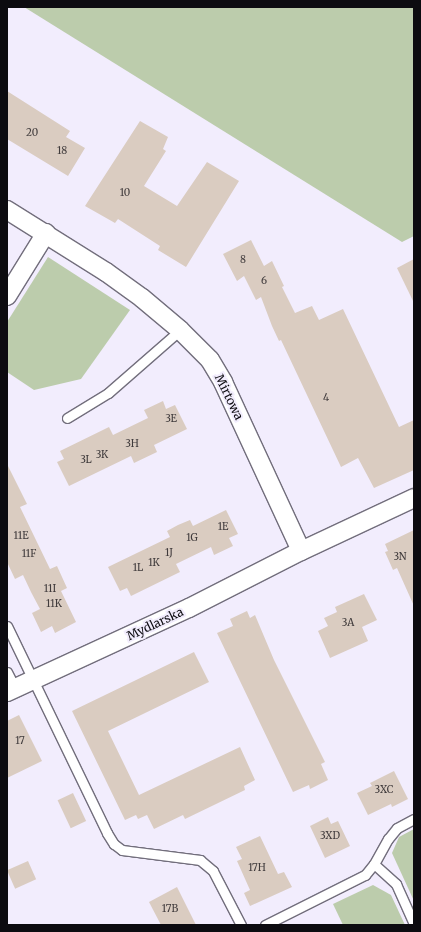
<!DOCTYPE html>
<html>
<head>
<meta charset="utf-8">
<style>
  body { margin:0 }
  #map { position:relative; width:421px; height:932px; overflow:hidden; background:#f2edfd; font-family:Merriweather,serif }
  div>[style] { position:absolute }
  .green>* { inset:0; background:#bcccac }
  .building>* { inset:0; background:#daccc1; transform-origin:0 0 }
  .roads { filter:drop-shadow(1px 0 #726e7c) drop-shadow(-1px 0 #726e7c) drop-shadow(0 1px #726e7c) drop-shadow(0 -1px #726e7c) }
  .service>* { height:9px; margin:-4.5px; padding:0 4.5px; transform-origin:4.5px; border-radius:4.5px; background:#fff }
  .minor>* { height:18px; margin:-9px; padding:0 9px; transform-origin:9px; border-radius:9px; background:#fff }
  span { translate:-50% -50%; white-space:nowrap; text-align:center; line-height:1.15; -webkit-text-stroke:4px #f2edfd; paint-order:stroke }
  .number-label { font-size:10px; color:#403b3c }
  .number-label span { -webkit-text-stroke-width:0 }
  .street-label { font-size:12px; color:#0c0b10 }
  .frame { position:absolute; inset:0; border:8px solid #0c0b10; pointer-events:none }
</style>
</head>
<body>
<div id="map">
  <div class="green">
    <div style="clip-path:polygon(24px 7px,414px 7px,414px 236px,402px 242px)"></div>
    <div style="clip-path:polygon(48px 257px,130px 310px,81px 379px,34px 390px,7px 372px,7px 322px)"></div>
    <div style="clip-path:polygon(414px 829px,414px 901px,392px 853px,399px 837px)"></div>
    <div style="clip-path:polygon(373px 885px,391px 895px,405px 925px,343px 925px,333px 904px)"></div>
  </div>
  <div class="building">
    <div style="clip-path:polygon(7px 91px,70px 131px,66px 137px,85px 148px,68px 176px,7px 139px)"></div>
    <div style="clip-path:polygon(140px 121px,168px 137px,163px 149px,166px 151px,144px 186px,177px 206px,207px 162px,239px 181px,186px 267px,158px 250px,160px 246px,118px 219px,115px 223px,85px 206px)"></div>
    <div style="clip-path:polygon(251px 240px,264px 266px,272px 261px,284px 286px,282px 287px,295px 313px,312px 306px,319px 320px,343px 309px,399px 427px,414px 420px,414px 470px,374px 488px,358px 458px,341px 467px,281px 340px,279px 341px,272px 326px,261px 297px,256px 300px,244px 276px,237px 281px,223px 254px)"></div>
    <div style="clip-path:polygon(414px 259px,414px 303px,397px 268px)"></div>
    <div style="clip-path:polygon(163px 401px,166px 409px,175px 405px,187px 429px,154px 445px,157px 452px,134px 463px,131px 456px,69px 486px,57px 462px,64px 459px,60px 451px,109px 427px,113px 435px,148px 418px,144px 410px)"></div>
    <div style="clip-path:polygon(7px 464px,27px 504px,20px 507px,50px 569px,57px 566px,67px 588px,61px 591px,76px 622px,55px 633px,52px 626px,41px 632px,32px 613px,40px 609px,31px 592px,23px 575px,15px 579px,7px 562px)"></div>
    <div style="clip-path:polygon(226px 510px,238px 534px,229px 538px,233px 546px,214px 555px,211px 547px,176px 564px,180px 572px,131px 596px,127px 588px,120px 591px,108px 567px,170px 537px,167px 531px,178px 525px,190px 520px,193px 526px)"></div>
    <div style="clip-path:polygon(414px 530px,414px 606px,397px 568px,393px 570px,385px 552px,388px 551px,385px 544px)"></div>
    <div style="clip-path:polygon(364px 594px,377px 620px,362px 627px,368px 641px,330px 658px,318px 631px,328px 626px,324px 618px,337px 612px,335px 607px)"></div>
    <div style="clip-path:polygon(247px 611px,250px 618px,255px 615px,274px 660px,325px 762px,321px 764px,328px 780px,310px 789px,309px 785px,293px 792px,217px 633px,233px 626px,230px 619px)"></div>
    <div style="clip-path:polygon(194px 652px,209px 682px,108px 731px,139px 795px,240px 747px,255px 780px,244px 786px,245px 790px,214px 805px,185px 819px,183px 815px,154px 829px,147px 815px,138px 819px,136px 815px,125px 820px,72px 711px)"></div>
    <div style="clip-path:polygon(19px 715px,42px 761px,7px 778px,7px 721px)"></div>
    <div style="clip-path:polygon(394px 771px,408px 799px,392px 807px,391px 804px,368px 815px,357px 793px,372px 786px,370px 783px)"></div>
    <div style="left:73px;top:793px;width:31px;height:17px;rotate:65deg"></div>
    <div style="clip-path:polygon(328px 817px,331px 824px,338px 821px,350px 846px,325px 858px,310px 826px)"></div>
    <div style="clip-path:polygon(260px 836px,278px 874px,284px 872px,292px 887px,250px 906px,244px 893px,250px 890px,237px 861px,242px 859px,236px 847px)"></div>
    <div style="left:28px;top:861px;width:20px;height:23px;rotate:66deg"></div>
    <div style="clip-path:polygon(177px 887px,196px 925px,161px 925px,149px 902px)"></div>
  </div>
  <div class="roads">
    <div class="service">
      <div style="left:67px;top:418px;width:48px;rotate:-31.4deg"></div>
      <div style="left:108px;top:393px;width:96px;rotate:-41.2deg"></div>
      <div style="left:7px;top:626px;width:230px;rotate:64.2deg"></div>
      <div style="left:107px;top:833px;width:13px;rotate:58deg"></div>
      <div style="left:114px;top:844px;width:10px;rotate:37deg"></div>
      <div style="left:122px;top:850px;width:79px;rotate:7.3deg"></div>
      <div style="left:200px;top:860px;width:17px;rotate:40deg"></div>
      <div style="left:213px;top:871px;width:61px;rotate:62.6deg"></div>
      <div style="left:7px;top:672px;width:18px;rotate:63deg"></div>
      <div style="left:374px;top:864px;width:30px;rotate:42deg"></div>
      <div style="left:396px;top:884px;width:44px;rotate:65.8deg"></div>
      <div style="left:265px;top:925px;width:112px;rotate:-26.6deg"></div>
      <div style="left:365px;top:875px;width:14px;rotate:-51deg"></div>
      <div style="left:374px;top:864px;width:29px;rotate:-61deg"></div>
      <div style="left:388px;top:839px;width:14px;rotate:-51deg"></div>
      <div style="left:397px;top:828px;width:19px;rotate:-28deg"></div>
    </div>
    <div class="minor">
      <div style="left:7px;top:210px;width:117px;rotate:32.1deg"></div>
      <div style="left:106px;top:272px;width:44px;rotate:35.8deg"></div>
      <div style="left:142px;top:298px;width:50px;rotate:40.1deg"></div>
      <div style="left:180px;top:330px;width:42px;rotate:45deg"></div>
      <div style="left:210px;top:360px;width:26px;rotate:59deg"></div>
      <div style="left:223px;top:382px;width:186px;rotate:65.2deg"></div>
      <div style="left:7px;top:296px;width:74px;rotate:-58.2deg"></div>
      <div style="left:7px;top:692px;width:200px;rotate:-24.8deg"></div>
      <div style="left:189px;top:608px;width:126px;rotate:-27deg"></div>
      <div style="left:301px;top:551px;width:125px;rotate:-25.1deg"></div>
    </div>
  </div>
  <div class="number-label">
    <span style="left:32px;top:133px">20</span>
    <span style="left:62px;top:151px">18</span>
    <span style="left:125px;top:193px">10</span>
    <span style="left:243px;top:260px">8</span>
    <span style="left:264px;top:281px">6</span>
    <span style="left:326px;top:398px">4</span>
    <span style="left:171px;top:419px">3E</span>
    <span style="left:132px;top:444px">3H</span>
    <span style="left:102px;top:455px">3K</span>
    <span style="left:86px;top:460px">3L</span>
    <span style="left:223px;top:527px">1E</span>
    <span style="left:21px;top:536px">11E</span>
    <span style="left:192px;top:538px">1G</span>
    <span style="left:169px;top:553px">1J</span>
    <span style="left:29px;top:554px">11F</span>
    <span style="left:400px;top:557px">3N</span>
    <span style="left:154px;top:563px">1K</span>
    <span style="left:138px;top:568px">1L</span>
    <span style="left:50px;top:589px">11I</span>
    <span style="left:54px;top:604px">11K</span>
    <span style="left:348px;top:623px">3A</span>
    <span style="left:20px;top:741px">17</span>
    <span style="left:384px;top:790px">3XC</span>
    <span style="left:330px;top:836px">3XD</span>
    <span style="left:257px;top:868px">17H</span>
    <span style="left:170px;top:909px">17B</span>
  </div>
  <div class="street-label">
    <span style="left:229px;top:397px;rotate:64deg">Mirtowa</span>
    <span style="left:155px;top:624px;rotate:-25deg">Mydlarska</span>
  </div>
  <div class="frame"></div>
</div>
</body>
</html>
